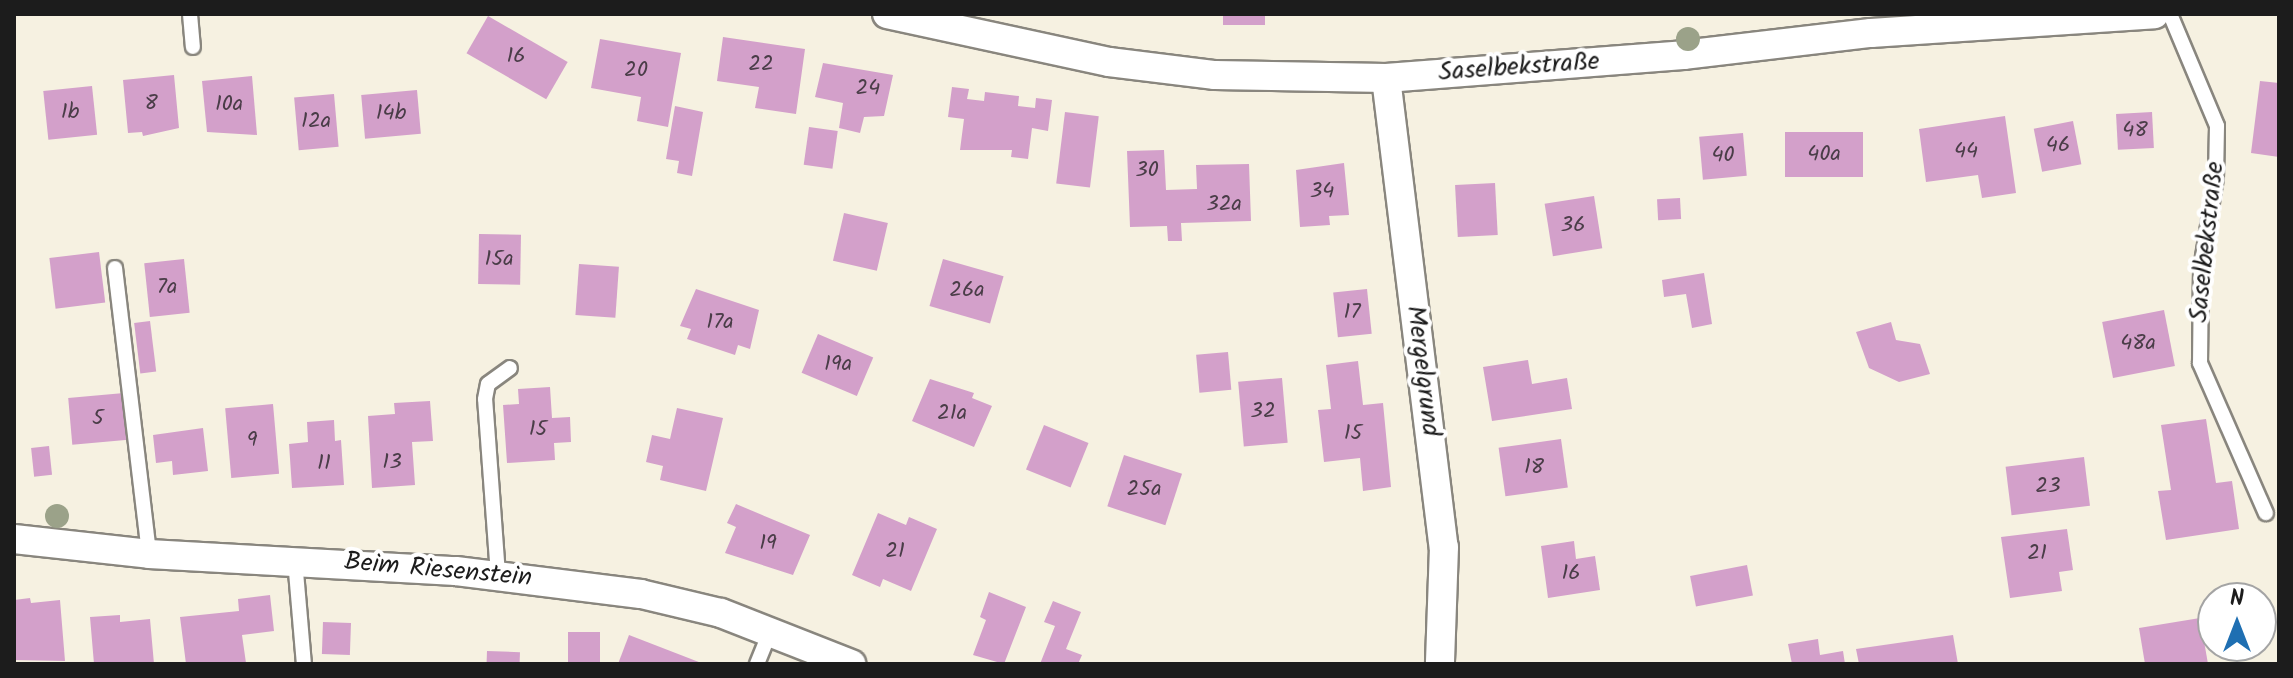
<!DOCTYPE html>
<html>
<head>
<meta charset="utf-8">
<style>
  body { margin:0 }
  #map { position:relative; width:2293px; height:678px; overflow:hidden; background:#f6f1e1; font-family:Kalam,sans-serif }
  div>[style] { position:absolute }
  .building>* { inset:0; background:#d3a0ca; transform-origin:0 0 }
  .roads { filter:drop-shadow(2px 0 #89867e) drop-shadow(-2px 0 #89867e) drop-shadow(0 2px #89867e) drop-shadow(0 -2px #89867e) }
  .lane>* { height:14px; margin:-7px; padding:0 7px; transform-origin:7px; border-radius:7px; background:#fff }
  .street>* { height:28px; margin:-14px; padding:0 14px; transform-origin:14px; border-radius:14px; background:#fff }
  .trees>* { width:24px; height:24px; margin:-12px; border-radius:50%; background:#9ba289 }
  span { translate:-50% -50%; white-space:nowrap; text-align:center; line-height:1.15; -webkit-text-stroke:8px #fff; paint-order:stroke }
  .number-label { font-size:22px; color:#4a3d48 }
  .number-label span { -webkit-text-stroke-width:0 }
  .street-label { font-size:26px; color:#1c1c1c }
  .frame { position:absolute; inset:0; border:16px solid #1c1c1c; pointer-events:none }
  .north { position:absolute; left:2197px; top:582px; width:80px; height:80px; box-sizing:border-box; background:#fff; border:2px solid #a4a4a4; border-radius:50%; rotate:0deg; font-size:22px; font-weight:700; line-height:32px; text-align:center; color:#1c1c1c }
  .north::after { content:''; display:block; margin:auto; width:28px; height:36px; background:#1f6fb2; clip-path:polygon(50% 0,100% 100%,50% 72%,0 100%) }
</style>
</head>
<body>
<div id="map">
  <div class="building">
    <div style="left:1223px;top:14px;width:42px;height:11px"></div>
    <div style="left:488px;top:16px;width:92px;height:43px;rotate:30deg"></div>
    <div style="clip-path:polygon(723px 37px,805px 49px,796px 114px,755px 108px,759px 87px,717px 81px)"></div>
    <div style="clip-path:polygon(600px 39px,681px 53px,668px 127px,637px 121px,641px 97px,591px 88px)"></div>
    <div style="clip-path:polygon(823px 63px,893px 75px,884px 116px,864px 117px,860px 133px,839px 128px,843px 103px,815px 97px)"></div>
    <div style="clip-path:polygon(174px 75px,179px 128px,143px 136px,142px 132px,128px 133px,123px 80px)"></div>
    <div style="clip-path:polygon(252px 76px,257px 135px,207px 132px,202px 81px)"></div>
    <div style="clip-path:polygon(2260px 81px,2279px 83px,2279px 157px,2251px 153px)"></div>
    <div style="left:92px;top:86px;width:49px;height:49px;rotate:84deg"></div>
    <div style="clip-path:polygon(952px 87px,969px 89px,967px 99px,984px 101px,985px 92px,1019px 96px,1018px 106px,1035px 108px,1036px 98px,1052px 100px,1048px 131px,1032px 128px,1028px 159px,1011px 157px,1012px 150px,960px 150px,964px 119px,948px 117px)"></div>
    <div style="left:417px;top:90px;width:44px;height:56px;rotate:85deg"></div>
    <div style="left:334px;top:94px;width:53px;height:40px;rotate:85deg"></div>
    <div style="clip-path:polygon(675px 106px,703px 112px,692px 176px,677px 173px,679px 161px,666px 159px)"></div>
    <div style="left:1065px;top:112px;width:34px;height:72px;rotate:7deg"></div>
    <div style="left:2152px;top:112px;width:36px;height:36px;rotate:87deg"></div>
    <div style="clip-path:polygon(2005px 116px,2016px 193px,1982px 198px,1978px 175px,1926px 182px,1919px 129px)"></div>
    <div style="left:2073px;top:121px;width:44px;height:40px;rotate:79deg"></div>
    <div style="left:809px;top:127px;width:29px;height:38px;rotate:8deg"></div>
    <div style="left:1863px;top:132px;width:45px;height:78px;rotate:90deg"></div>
    <div style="left:1743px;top:133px;width:43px;height:44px;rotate:85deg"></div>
    <div style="clip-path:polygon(1164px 150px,1166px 190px,1197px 189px,1196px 165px,1249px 164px,1251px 221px,1181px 223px,1182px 241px,1168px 241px,1167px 226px,1130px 227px,1127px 151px)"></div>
    <div style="clip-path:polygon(1344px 163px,1349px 215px,1329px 216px,1330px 225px,1300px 227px,1296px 170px)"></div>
    <div style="left:1495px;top:183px;width:52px;height:40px;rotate:87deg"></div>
    <div style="left:1594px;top:196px;width:53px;height:50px;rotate:81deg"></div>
    <div style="left:1680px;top:198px;width:21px;height:23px;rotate:87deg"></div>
    <div style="left:844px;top:213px;width:45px;height:49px;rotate:13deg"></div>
    <div style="left:479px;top:234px;width:42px;height:50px;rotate:1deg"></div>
    <div style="left:99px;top:252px;width:51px;height:50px;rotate:83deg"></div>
    <div style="left:184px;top:259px;width:54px;height:40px;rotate:84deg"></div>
    <div style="left:943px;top:259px;width:63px;height:49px;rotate:16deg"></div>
    <div style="left:579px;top:264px;width:40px;height:51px;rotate:4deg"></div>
    <div style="clip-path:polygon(1704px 273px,1712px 324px,1692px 328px,1686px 294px,1664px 297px,1662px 280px)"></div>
    <div style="clip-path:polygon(696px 289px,759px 310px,750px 349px,738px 345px,735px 355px,687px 339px,691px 329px,680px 326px)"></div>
    <div style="left:1367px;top:289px;width:45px;height:34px;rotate:84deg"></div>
    <div style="left:2164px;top:310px;width:57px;height:63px;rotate:79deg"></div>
    <div style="left:150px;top:321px;width:51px;height:16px;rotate:83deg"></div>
    <div style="clip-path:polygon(1891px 322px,1896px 340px,1920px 344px,1930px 374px,1899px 382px,1869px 368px,1856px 332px)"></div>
    <div style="left:818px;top:334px;width:60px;height:42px;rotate:23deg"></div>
    <div style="left:1228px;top:352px;width:38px;height:32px;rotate:85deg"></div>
    <div style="clip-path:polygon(1528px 360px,1532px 384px,1567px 378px,1572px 409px,1492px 421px,1483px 367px)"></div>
    <div style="clip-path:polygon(1358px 361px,1363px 405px,1383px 403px,1391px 487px,1363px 491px,1360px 458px,1324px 462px,1318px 410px,1331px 409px,1326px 365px)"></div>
    <div style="left:1282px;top:378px;width:65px;height:44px;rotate:85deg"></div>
    <div style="clip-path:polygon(930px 379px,974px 393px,972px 398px,992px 406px,974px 447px,912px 421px)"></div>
    <div style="clip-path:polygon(550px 387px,552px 418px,570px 417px,571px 442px,554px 443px,555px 460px,507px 463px,503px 405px,519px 404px,518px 389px)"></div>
    <div style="left:124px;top:393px;width:47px;height:56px;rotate:85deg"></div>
    <div style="clip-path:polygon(430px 401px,433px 441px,412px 442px,415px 485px,372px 488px,368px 416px,395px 414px,394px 403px)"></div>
    <div style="left:273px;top:404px;width:70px;height:48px;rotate:85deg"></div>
    <div style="clip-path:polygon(677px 408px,723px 418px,706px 491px,660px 480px,663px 466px,646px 462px,652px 435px,670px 439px)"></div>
    <div style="clip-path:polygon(2206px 419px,2216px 483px,2232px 481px,2239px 529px,2166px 540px,2158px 491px,2171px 490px,2161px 425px)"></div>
    <div style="clip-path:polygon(334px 420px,335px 441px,341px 440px,344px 485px,292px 488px,289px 444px,308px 442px,307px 422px)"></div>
    <div style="left:1044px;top:425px;width:48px;height:48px;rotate:22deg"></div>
    <div style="clip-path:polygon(203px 428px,208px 471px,173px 475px,172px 461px,156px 463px,153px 435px)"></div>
    <div style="left:1561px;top:439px;width:49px;height:63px;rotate:82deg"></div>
    <div style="left:49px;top:446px;width:29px;height:18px;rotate:84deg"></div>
    <div style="left:1124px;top:455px;width:61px;height:54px;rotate:18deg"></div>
    <div style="left:2084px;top:457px;width:49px;height:79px;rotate:83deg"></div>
    <div style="clip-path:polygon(736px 504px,810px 535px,793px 575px,725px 553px,736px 527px,727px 523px)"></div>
    <div style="clip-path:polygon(878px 513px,906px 525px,909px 517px,937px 529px,911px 591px,883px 579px,880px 587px,852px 575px)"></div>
    <div style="clip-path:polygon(2067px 529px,2073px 570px,2059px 572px,2062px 591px,2010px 598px,2001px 537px)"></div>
    <div style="clip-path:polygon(1574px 541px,1576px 559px,1595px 556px,1600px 590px,1548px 598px,1541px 546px)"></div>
    <div style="left:1747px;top:565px;width:31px;height:58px;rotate:79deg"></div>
    <div style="clip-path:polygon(989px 592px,1026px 607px,1004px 664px,973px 655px,986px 620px,980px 617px)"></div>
    <div style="clip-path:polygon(270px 595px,274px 631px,242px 635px,246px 663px,186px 664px,180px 617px,239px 611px,238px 599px)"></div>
    <div style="clip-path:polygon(30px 598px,31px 603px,60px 600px,65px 661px,14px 660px,14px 600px)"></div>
    <div style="clip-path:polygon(1053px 601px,1081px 612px,1066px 649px,1082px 655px,1078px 664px,1040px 664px,1055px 626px,1044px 622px)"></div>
    <div style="clip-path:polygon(120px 615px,120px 622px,150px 619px,154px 664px,94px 664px,90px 617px)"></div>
    <div style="clip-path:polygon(2200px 618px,2208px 664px,2145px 664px,2139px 628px)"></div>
    <div style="left:323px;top:622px;width:28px;height:32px;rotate:2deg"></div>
    <div style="left:568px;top:632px;width:32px;height:32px"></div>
    <div style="clip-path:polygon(629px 635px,704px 664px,618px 664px)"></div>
    <div style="clip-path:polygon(1953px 635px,1958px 664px,1859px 664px,1856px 649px)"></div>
    <div style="clip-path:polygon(1818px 639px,1820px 655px,1843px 651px,1845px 664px,1792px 664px,1788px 644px)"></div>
    <div style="left:487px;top:651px;width:33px;height:13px;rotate:2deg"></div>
  </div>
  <div class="roads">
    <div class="lane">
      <div style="left:190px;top:14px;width:33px;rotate:85deg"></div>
      <div style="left:2170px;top:14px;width:121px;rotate:67.2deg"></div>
      <div style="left:2217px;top:126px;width:52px;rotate:91.1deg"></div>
      <div style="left:2216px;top:178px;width:92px;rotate:99.4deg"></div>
      <div style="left:2201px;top:269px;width:94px;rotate:90.6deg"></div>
      <div style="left:2200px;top:363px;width:164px;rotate:66.3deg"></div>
      <div style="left:115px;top:268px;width:288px;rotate:83.2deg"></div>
      <div style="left:295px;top:560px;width:104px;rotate:85.1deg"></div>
      <div style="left:498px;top:575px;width:176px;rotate:-94.2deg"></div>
      <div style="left:485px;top:399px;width:15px;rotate:-79deg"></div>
      <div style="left:488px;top:384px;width:27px;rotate:-36deg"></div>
      <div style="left:757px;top:664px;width:35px;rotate:-68deg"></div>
    </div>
    <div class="street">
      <div style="left:887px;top:14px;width:227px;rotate:12.2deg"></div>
      <div style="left:1109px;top:62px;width:107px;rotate:7deg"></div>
      <div style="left:1215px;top:75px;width:171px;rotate:1deg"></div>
      <div style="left:1386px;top:78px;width:298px;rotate:-4.4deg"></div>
      <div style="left:1683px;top:55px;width:189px;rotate:-6.7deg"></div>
      <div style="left:1871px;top:33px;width:284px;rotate:-3.8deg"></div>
      <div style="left:1386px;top:78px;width:473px;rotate:83deg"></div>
      <div style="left:1444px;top:547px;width:117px;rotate:92deg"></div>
      <div style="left:14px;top:539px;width:136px;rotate:6.3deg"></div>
      <div style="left:149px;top:554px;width:307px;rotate:3.2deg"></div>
      <div style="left:456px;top:571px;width:186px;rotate:7.1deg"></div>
      <div style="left:641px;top:594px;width:82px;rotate:13.4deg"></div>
      <div style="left:721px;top:613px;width:140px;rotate:21.4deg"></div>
    </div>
  </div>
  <div class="trees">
    <div style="left:1688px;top:39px"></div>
    <div style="left:57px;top:516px"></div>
  </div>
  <div class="number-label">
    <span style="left:516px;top:57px">16</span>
    <span style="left:761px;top:65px">22</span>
    <span style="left:636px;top:71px">20</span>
    <span style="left:868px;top:89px">24</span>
    <span style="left:151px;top:104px">8</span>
    <span style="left:229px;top:105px">10a</span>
    <span style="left:70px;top:113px">1b</span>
    <span style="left:391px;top:114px">14b</span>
    <span style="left:316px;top:122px">12a</span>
    <span style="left:2135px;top:131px">48</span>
    <span style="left:2058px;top:146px">46</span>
    <span style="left:1966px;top:152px">44</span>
    <span style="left:1824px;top:155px">40a</span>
    <span style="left:1723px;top:156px">40</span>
    <span style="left:1147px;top:171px">30</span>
    <span style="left:1322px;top:192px">34</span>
    <span style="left:1224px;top:205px">32a</span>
    <span style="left:1573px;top:226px">36</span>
    <span style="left:499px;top:260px">15a</span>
    <span style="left:167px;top:288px">7a</span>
    <span style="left:967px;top:291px">26a</span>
    <span style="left:1352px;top:313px">17</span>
    <span style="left:720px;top:323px">17a</span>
    <span style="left:2138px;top:344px">48a</span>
    <span style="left:838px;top:365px">19a</span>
    <span style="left:1263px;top:412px">32</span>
    <span style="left:952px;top:414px">21a</span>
    <span style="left:98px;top:419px">5</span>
    <span style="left:538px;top:430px">15</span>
    <span style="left:1353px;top:434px">15</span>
    <span style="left:252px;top:441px">9</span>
    <span style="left:392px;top:463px">13</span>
    <span style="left:324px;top:464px">11</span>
    <span style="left:1534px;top:468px">18</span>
    <span style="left:2048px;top:487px">23</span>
    <span style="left:1144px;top:490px">25a</span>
    <span style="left:768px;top:544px">19</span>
    <span style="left:895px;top:552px">21</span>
    <span style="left:2037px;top:554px">21</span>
    <span style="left:1571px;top:574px">16</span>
  </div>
  <div class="street-label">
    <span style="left:1519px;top:68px;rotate:-4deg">Saselbekstraße</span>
    <span style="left:2208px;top:242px;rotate:-84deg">Saselbekstraße</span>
    <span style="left:1422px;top:371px;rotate:83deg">Mergelgrund</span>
    <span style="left:438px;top:571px;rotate:5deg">Beim Riesenstein</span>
  </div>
  <div class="frame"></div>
  <div class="north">N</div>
</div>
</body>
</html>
